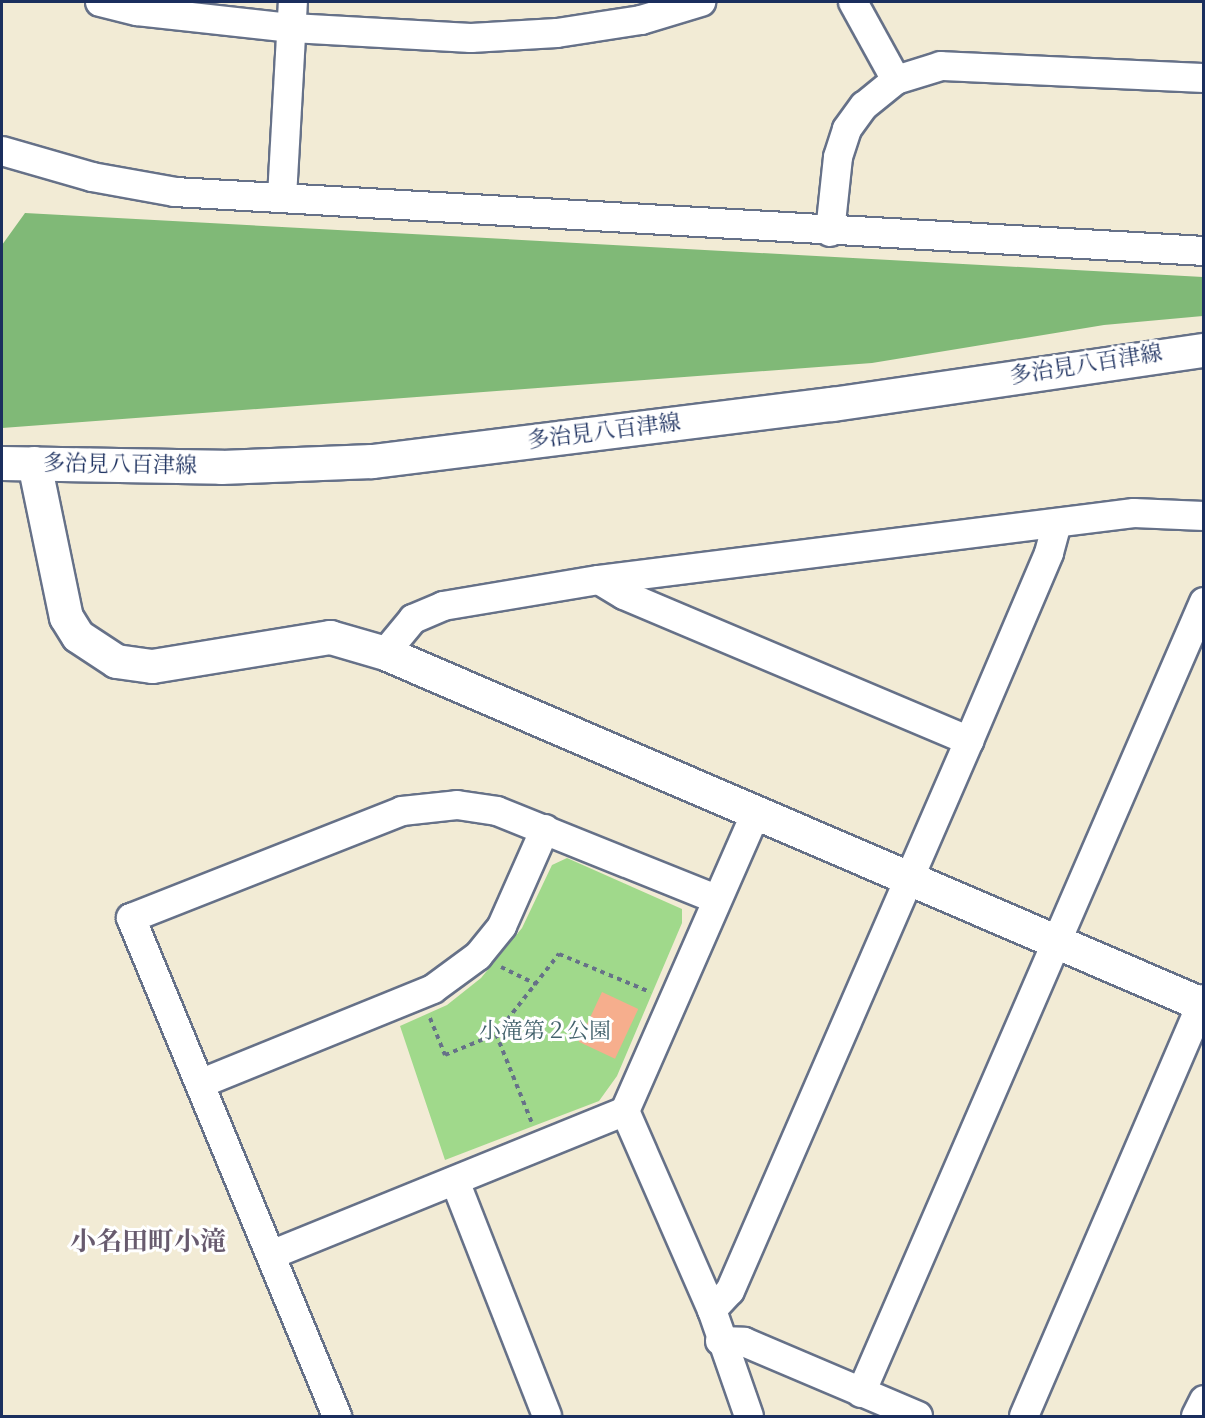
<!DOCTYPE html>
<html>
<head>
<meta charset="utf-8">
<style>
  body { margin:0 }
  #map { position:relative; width:1205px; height:1418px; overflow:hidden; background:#f2ebd5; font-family:"Libre Bodoni","Noto Serif JP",serif }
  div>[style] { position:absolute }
  .green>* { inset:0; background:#a0d98b }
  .forest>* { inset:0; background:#80b977 }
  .building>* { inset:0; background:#f6ae8d; transform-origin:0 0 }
  .path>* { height:4px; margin-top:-2px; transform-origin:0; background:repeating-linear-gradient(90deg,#667188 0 4.5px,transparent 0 9px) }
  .roads { filter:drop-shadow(2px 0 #667188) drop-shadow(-2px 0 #667188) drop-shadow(0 2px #667188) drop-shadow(0 -2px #667188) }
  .minor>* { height:28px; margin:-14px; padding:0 14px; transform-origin:14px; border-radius:14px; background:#fff }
  .tertiary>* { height:33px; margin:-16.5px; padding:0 16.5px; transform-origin:16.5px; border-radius:16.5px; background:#fff }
  .secondary>* { height:33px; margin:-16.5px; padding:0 16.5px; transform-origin:16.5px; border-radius:16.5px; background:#fff }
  span { translate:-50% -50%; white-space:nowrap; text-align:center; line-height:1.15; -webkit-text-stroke:6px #fff; paint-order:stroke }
  .street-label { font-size:22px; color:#1b2f5e }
  .park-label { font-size:22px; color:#43626c }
  .quarter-label { font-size:26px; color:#685b6e; font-weight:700 }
  .frame { position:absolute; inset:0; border:3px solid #1b2f5e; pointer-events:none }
</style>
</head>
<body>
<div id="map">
  <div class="green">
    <div style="clip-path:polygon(567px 858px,682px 909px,682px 923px,617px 1076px,599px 1101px,445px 1160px,400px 1026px,447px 1005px,481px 978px,522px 928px,552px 865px)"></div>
  </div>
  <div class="forest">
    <div style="clip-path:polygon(25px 213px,1203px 277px,1203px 316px,1104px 325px,872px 363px,2px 428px,2px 245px)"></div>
  </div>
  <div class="building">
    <div style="left:602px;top:992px;width:40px;height:55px;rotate:25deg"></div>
  </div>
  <div class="path">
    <div style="left:501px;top:967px;width:39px;rotate:26deg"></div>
    <div style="left:430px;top:1018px;width:40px;rotate:68deg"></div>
    <div style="left:445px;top:1055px;width:55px;rotate:-22.4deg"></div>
    <div style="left:496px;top:1034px;width:96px;rotate:68deg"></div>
    <div style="left:496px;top:1034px;width:102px;rotate:-51.8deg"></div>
    <div style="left:559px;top:954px;width:99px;rotate:22.7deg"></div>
  </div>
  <div class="roads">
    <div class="minor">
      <div style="left:100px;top:2px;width:38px;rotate:14deg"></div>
      <div style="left:137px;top:11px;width:156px;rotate:6.3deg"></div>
      <div style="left:292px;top:28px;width:179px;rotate:3.2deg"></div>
      <div style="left:471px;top:38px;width:86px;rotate:-3.3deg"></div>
      <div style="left:557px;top:33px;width:85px;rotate:-8.8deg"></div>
      <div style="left:641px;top:20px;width:63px;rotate:-16.7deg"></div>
      <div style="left:853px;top:2px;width:89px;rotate:61.1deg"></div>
      <div style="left:2px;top:151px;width:94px;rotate:16.1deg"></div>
      <div style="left:92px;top:177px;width:84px;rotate:10.2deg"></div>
      <div style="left:175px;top:192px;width:1031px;rotate:3.28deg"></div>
      <div style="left:282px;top:197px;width:195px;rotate:-86.8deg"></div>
      <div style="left:830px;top:232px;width:75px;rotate:-83.9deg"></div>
      <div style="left:838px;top:157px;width:29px;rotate:-72deg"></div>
      <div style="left:847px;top:129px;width:29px;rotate:-54deg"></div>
      <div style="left:864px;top:106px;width:41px;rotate:-39.1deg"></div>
      <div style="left:896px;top:80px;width:47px;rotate:-17.3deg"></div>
      <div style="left:941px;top:66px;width:263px;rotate:2.6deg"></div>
      <div style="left:599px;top:580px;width:29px;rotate:31deg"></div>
      <div style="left:624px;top:595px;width:375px;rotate:22.9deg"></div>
      <div style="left:385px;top:653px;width:44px;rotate:-50.5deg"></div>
      <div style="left:413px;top:619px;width:33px;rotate:-23deg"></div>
      <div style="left:443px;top:606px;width:158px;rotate:-9.5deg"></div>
      <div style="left:599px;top:580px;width:539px;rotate:-7.14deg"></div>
      <div style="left:1134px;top:513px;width:70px;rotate:2.5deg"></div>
      <div style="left:202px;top:1083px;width:249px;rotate:-22.1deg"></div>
      <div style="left:433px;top:989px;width:56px;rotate:-36.3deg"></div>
      <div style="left:478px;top:956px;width:38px;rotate:-51deg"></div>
      <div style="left:502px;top:926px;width:106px;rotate:-66.1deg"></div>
      <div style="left:625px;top:1111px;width:217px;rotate:66.4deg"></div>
      <div style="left:712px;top:1310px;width:112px;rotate:70.8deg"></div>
      <div style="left:455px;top:1181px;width:252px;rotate:68.6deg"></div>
      <div style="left:271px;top:1255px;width:382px;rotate:-22.1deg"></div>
      <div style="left:625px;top:1111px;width:323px;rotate:-66.3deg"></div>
      <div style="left:712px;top:1310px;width:26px;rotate:-47deg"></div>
      <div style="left:730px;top:1291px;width:600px;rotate:-66.51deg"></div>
      <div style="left:969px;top:741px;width:204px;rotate:-66.9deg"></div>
      <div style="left:1049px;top:553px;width:31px;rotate:-75deg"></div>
      <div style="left:720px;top:1341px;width:24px;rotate:2deg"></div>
      <div style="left:744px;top:1342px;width:189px;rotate:23deg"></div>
      <div style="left:861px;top:1393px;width:862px;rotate:-66.56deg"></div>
      <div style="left:337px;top:1416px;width:539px;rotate:-112.47deg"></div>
      <div style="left:131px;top:918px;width:291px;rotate:-21.5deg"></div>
      <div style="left:402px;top:811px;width:55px;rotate:-6.2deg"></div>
      <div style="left:457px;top:805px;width:40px;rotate:8.5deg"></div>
      <div style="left:497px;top:811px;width:236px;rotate:21.9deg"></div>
      <div style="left:1024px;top:1416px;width:454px;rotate:-66.7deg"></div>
      <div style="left:1196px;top:1416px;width:18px;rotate:-63deg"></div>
    </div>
    <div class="tertiary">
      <div style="left:34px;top:463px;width:157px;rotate:78.3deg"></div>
      <div style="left:66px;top:617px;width:22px;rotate:58deg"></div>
      <div style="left:78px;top:636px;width:45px;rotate:33.3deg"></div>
      <div style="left:116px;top:661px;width:36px;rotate:8deg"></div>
      <div style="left:152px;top:666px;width:180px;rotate:-9.3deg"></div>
      <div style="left:330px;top:637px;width:57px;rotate:16.2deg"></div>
      <div style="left:385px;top:653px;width:891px;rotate:23.26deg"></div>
    </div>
    <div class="secondary">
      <div style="left:2px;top:463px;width:219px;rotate:1deg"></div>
      <div style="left:221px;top:467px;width:151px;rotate:-2.3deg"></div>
      <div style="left:372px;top:461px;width:464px;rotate:-7.1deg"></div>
      <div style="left:832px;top:404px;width:376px;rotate:-8.3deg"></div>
    </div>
  </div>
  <div class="street-label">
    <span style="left:1086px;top:365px;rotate:-9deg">多治見八百津線</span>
    <span style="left:604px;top:432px;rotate:-7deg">多治見八百津線</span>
    <span style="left:120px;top:465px;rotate:1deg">多治見八百津線</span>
  </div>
  <div class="park-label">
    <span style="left:545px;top:1032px">小滝第２公園</span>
  </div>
  <div class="quarter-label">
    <span style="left:148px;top:1243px">小名田町小滝</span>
  </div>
  <div class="frame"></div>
</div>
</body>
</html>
